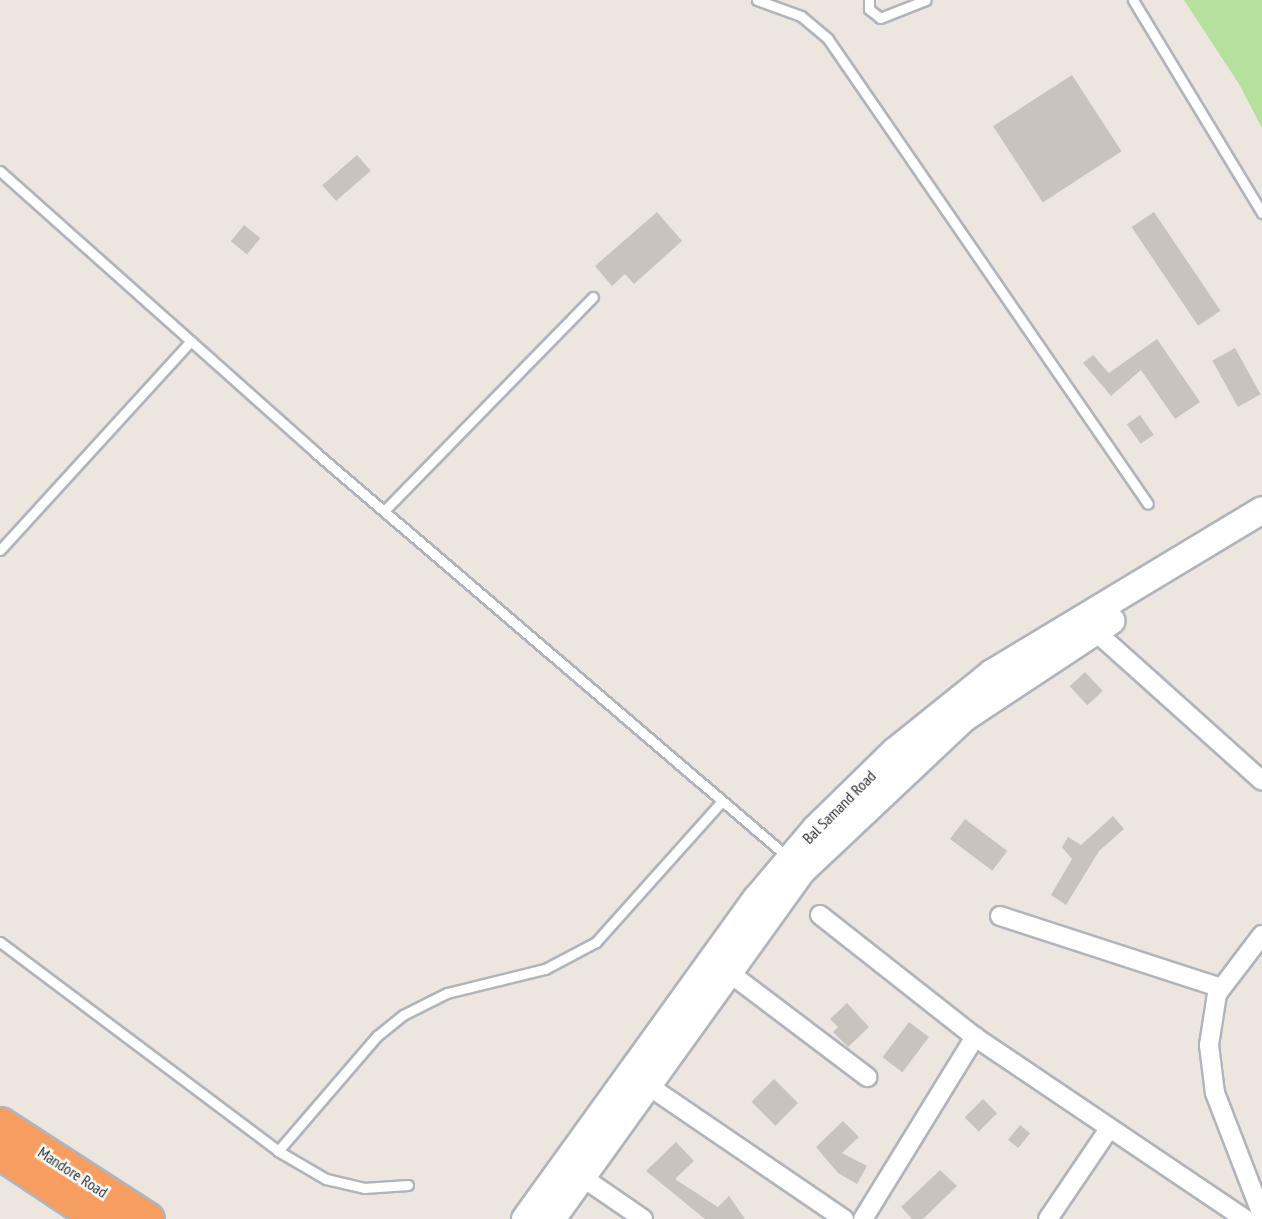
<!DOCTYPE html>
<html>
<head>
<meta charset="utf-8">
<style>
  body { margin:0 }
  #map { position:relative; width:1262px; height:1219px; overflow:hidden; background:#ece6de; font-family:"PT Sans Narrow",sans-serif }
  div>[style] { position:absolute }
  .green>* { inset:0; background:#b5e09d }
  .building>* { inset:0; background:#c8c4bc; transform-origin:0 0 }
  .roads { filter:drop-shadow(2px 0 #b1b4be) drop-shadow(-2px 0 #b1b4be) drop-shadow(0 2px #b1b4be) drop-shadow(0 -2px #b1b4be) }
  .lane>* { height:9px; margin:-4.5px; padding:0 4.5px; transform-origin:4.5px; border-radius:4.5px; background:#fff }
  .street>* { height:18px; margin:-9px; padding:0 9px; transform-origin:9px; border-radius:9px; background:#fff }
  .secondary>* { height:26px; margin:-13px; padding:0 13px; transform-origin:13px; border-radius:13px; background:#fff }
  .highway>* { height:33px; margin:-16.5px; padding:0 16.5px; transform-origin:16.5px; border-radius:16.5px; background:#f69e5f }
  span { translate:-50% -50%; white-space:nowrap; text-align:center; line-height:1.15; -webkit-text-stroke:5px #fff; paint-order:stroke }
  .street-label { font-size:16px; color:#2b2b2b }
</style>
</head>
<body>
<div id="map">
  <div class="green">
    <div style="clip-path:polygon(1184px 0,1262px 0,1262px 128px,1239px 84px)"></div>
  </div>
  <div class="building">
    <div style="left:1072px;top:75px;width:91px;height:94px;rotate:57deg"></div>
    <div style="left:357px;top:155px;width:21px;height:46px;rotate:49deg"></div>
    <div style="clip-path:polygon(657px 212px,682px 241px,634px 284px,625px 274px,612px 286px,595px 266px)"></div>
    <div style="left:1154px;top:212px;width:119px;height:27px;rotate:56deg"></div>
    <div style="left:244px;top:225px;width:21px;height:21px;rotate:39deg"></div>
    <div style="clip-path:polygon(1157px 339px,1200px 402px,1175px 419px,1141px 370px,1111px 396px,1083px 363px,1093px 355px,1109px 373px)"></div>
    <div style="left:1235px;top:348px;width:53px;height:26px;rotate:61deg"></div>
    <div style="left:1140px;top:415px;width:24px;height:16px;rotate:55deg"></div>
    <div style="left:1085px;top:672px;width:26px;height:21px;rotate:47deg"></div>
    <div style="clip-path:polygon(1113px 816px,1124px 829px,1099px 851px,1066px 905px,1051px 895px,1072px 859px,1062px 847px,1068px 837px,1081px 845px)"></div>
    <div style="left:965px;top:819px;width:53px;height:25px;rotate:37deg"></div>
    <div style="clip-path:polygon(847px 1003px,869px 1027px,848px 1047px,833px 1032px,838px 1027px,830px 1019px)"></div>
    <div style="left:909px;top:1022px;width:25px;height:44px;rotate:37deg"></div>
    <div style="left:774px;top:1079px;width:34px;height:32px;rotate:45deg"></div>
    <div style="left:983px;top:1099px;width:20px;height:26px;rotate:45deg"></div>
    <div style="clip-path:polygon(843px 1121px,859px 1137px,842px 1153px,867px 1166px,857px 1184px,838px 1173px,816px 1147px)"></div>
    <div style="left:1020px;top:1125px;width:13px;height:19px;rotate:39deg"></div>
    <div style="clip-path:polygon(676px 1142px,694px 1161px,675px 1179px,718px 1207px,729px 1196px,745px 1219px,705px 1219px,646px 1171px)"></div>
    <div style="clip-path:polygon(940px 1170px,957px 1186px,923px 1219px,912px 1219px,901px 1207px)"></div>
  </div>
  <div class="roads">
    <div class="lane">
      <div style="left:757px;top:0;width:47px;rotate:20deg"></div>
      <div style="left:801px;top:16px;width:35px;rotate:40deg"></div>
      <div style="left:828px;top:39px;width:564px;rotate:55.47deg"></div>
      <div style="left:869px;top:0;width:9px;rotate:90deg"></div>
      <div style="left:869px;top:9px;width:14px;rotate:39deg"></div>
      <div style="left:880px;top:18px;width:49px;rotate:-21.4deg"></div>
      <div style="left:1133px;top:0;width:249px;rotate:58.8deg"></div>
      <div style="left:0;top:171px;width:424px;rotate:41.7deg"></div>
      <div style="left:316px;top:453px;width:623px;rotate:40.57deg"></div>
      <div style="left:384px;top:511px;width:299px;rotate:-45.7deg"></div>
      <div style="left:0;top:550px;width:283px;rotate:-47.6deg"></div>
      <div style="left:0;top:942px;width:348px;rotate:36.9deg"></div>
      <div style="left:278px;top:1151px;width:56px;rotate:30.3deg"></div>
      <div style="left:326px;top:1179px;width:39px;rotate:13deg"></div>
      <div style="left:364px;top:1188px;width:44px;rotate:-3.9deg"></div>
      <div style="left:278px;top:1151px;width:152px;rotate:-49.3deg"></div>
      <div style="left:377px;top:1036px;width:33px;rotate:-39deg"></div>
      <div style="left:403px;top:1015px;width:49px;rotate:-26.6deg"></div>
      <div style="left:447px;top:993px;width:101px;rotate:-13.8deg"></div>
      <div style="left:545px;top:969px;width:58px;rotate:-27.9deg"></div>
      <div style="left:596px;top:942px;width:188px;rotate:-48.2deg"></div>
    </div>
    <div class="street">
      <div style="left:1095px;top:631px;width:224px;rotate:41.9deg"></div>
      <div style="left:820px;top:915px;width:197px;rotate:38.2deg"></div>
      <div style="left:975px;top:1037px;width:326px;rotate:34deg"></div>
      <div style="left:1000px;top:916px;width:232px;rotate:18deg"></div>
      <div style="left:1262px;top:935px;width:74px;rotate:127.3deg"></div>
      <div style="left:1217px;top:994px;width:52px;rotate:98.9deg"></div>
      <div style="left:1209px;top:1045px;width:48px;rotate:82.9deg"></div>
      <div style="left:1215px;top:1093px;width:131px;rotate:68.9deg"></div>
      <div style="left:727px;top:971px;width:176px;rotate:37.1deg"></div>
      <div style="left:640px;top:1080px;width:247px;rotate:34.3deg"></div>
      <div style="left:582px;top:1177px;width:74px;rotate:34.5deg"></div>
      <div style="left:863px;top:1219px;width:214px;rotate:-58.4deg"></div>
      <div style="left:1048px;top:1219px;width:109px;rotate:-55.9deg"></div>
    </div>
    <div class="secondary">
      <div style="left:525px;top:1219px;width:395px;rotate:-54.2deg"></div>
      <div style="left:756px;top:899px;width:93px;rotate:-49.8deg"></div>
      <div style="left:816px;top:828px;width:110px;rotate:-44.3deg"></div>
      <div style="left:895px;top:751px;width:124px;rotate:-38.8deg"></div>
      <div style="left:992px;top:673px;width:315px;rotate:-31.1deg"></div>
      <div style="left:552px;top:1219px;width:430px;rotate:-54.3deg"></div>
      <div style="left:803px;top:870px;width:220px;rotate:-43.3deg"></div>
      <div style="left:963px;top:719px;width:178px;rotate:-33.5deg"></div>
    </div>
    <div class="highway">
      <div style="left:0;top:1124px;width:175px;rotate:32.9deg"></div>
      <div style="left:0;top:1152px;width:121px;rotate:33.6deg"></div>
    </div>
  </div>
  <div class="street-label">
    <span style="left:839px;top:807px;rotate:-45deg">Bal Samand Road</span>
    <span style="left:73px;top:1172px;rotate:33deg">Mandore Road</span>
  </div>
</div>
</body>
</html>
